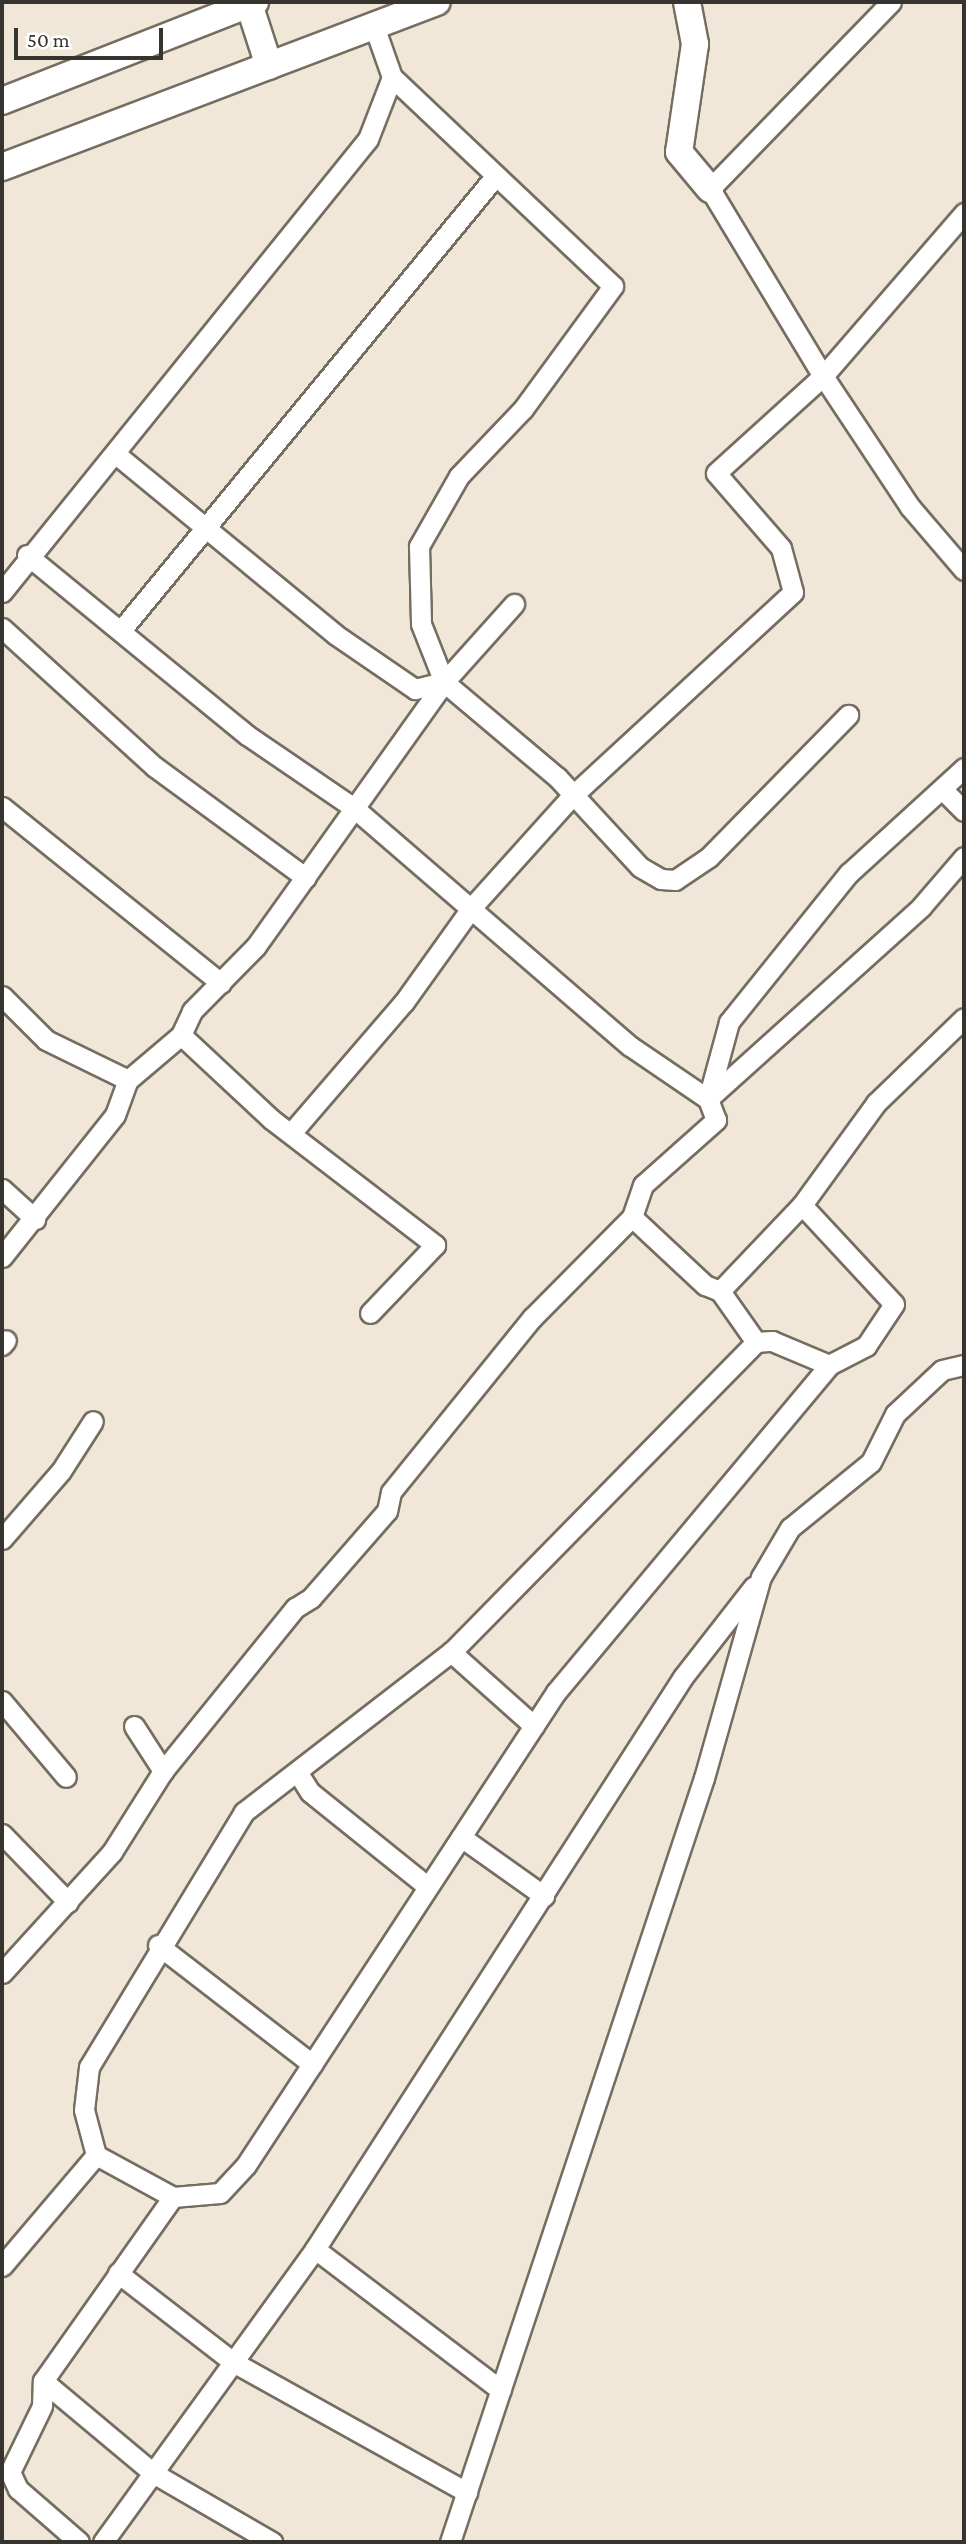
<!DOCTYPE html>
<html>
<head>
<meta charset="utf-8">
<style>
  body { margin:0 }
  #map { position:relative; width:966px; height:2544px; overflow:hidden; background:#f0e7d9; font-family:"Crimson Pro",serif }
  div>[style] { position:absolute }
  .roads { filter:drop-shadow(2px 0 #766d61) drop-shadow(-2px 0 #766d61) drop-shadow(0 2px #766d61) drop-shadow(0 -2px #766d61) }
  .street>* { height:19px; margin:-9.5px; padding:0 9.5px; transform-origin:9.5px; border-radius:9.5px; background:#fff }
  .secondary>* { height:26px; margin:-13px; padding:0 13px; transform-origin:13px; border-radius:13px; background:#fff }
  span { translate:-50% -50%; white-space:nowrap; text-align:center; line-height:1.15; -webkit-text-stroke:5px #fff; paint-order:stroke }
  .frame { position:absolute; inset:0; border:4px solid #37332e; pointer-events:none }
  .scale { position:absolute; left:14px; top:28px; width:149px; height:32px; box-sizing:border-box; border:4px solid #37332e; border-top:0; padding-left:9px; font-size:21px; line-height:24px; white-space:nowrap; color:#37332e; -webkit-text-stroke:5px #fff; paint-order:stroke }
</style>
</head>
<body>
<div id="map">
  <div class="roads">
    <div class="street">
      <div style="left:891px;top:2px;width:260px;rotate:134.1deg"></div>
      <div style="left:710px;top:189px;width:218px;rotate:58.9deg"></div>
      <div style="left:823px;top:376px;width:157px;rotate:56.4deg"></div>
      <div style="left:910px;top:507px;width:83px;rotate:49.4deg"></div>
      <div style="left:374px;top:26px;width:54px;rotate:70.6deg"></div>
      <div style="left:392px;top:77px;width:304px;rotate:43.4deg"></div>
      <div style="left:613px;top:286px;width:152px;rotate:126.2deg"></div>
      <div style="left:523px;top:409px;width:93px;rotate:133.7deg"></div>
      <div style="left:459px;top:476px;width:81px;rotate:119.7deg"></div>
      <div style="left:419px;top:546px;width:78px;rotate:88.5deg"></div>
      <div style="left:421px;top:624px;width:62px;rotate:68.4deg"></div>
      <div style="left:117px;top:455px;width:283px;rotate:39.4deg"></div>
      <div style="left:336px;top:635px;width:96px;rotate:34.4deg"></div>
      <div style="left:415px;top:689px;width:30px;rotate:-14deg"></div>
      <div style="left:444px;top:682px;width:148px;rotate:40.1deg"></div>
      <div style="left:557px;top:777px;width:122px;rotate:47.3deg"></div>
      <div style="left:640px;top:867px;width:24px;rotate:30deg"></div>
      <div style="left:661px;top:879px;width:14px;rotate:4deg"></div>
      <div style="left:675px;top:880px;width:41px;rotate:-34.1deg"></div>
      <div style="left:709px;top:857px;width:199px;rotate:-45.6deg"></div>
      <div style="left:27px;top:555px;width:284px;rotate:39.3deg"></div>
      <div style="left:247px;top:735px;width:130px;rotate:34.3deg"></div>
      <div style="left:354px;top:808px;width:364px;rotate:40.8deg"></div>
      <div style="left:630px;top:1046px;width:94px;rotate:34.2deg"></div>
      <div style="left:708px;top:1099px;width:287px;rotate:-42deg"></div>
      <div style="left:921px;top:907px;width:66px;rotate:-49.3deg"></div>
      <div style="left:2px;top:592px;width:582px;rotate:-51.06deg"></div>
      <div style="left:368px;top:139px;width:66px;rotate:-68.8deg"></div>
      <div style="left:2px;top:628px;width:207px;rotate:42.3deg"></div>
      <div style="left:155px;top:767px;width:187px;rotate:36.3deg"></div>
      <div style="left:122px;top:629px;width:583px;rotate:-50.5deg"></div>
      <div style="left:942px;top:789px;width:31px;rotate:45deg"></div>
      <div style="left:2px;top:807px;width:281px;rotate:38.8deg"></div>
      <div style="left:2px;top:996px;width:62px;rotate:45deg"></div>
      <div style="left:46px;top:1040px;width:91px;rotate:26deg"></div>
      <div style="left:181px;top:1035px;width:123px;rotate:43deg"></div>
      <div style="left:271px;top:1119px;width:207px;rotate:37.5deg"></div>
      <div style="left:435px;top:1245px;width:94px;rotate:133.7deg"></div>
      <div style="left:292px;top:1132px;width:172px;rotate:-49.3deg"></div>
      <div style="left:404px;top:1002px;width:117px;rotate:-54.4deg"></div>
      <div style="left:472px;top:907px;width:148px;rotate:-48deg"></div>
      <div style="left:571px;top:797px;width:302px;rotate:-42.7deg"></div>
      <div style="left:793px;top:592px;width:46px;rotate:-105.3deg"></div>
      <div style="left:781px;top:548px;width:99px;rotate:-130.9deg"></div>
      <div style="left:716px;top:473px;width:144px;rotate:-42.2deg"></div>
      <div style="left:823px;top:376px;width:216px;rotate:-49.1deg"></div>
      <div style="left:2px;top:1189px;width:45px;rotate:42.3deg"></div>
      <div style="left:632px;top:1217px;width:100px;rotate:43deg"></div>
      <div style="left:705px;top:1285px;width:16px;rotate:22deg"></div>
      <div style="left:720px;top:1291px;width:62px;rotate:54.8deg"></div>
      <div style="left:756px;top:1342px;width:16px;rotate:-4deg"></div>
      <div style="left:772px;top:1341px;width:62px;rotate:22.8deg"></div>
      <div style="left:2px;top:1257px;width:181px;rotate:-51.5deg"></div>
      <div style="left:115px;top:1115px;width:37px;rotate:-70deg"></div>
      <div style="left:128px;top:1080px;width:70px;rotate:-40.3deg"></div>
      <div style="left:181px;top:1035px;width:26px;rotate:-65deg"></div>
      <div style="left:192px;top:1011px;width:91px;rotate:-45.4deg"></div>
      <div style="left:256px;top:946px;width:324px;rotate:-54.5deg"></div>
      <div style="left:444px;top:682px;width:105px;rotate:-48.1deg"></div>
      <div style="left:720px;top:1291px;width:119px;rotate:-46.4deg"></div>
      <div style="left:802px;top:1205px;width:126px;rotate:-54deg"></div>
      <div style="left:876px;top:1103px;width:122px;rotate:-44deg"></div>
      <div style="left:756px;top:1342px;width:435px;rotate:134.5deg"></div>
      <div style="left:451px;top:1652px;width:262px;rotate:142.3deg"></div>
      <div style="left:244px;top:1812px;width:298px;rotate:121.3deg"></div>
      <div style="left:89px;top:2067px;width:43px;rotate:96.6deg"></div>
      <div style="left:84px;top:2110px;width:47px;rotate:75.1deg"></div>
      <div style="left:96px;top:2155px;width:88px;rotate:28.6deg"></div>
      <div style="left:173px;top:2197px;width:47px;rotate:-4.9deg"></div>
      <div style="left:220px;top:2193px;width:38px;rotate:-47deg"></div>
      <div style="left:246px;top:2165px;width:566px;rotate:-56.76deg"></div>
      <div style="left:556px;top:1692px;width:426px;rotate:-50.1deg"></div>
      <div style="left:829px;top:1365px;width:42px;rotate:-27.2deg"></div>
      <div style="left:866px;top:1346px;width:50px;rotate:-56.3deg"></div>
      <div style="left:894px;top:1304px;width:135px;rotate:-132.9deg"></div>
      <div style="left:2px;top:1345px;width:6px;rotate:-51deg"></div>
      <div style="left:2px;top:1539px;width:90px;rotate:-49.1deg"></div>
      <div style="left:61px;top:1471px;width:59px;rotate:-57.4deg"></div>
      <div style="left:451px;top:1652px;width:111px;rotate:41.7deg"></div>
      <div style="left:2px;top:1701px;width:99px;rotate:49.9deg"></div>
      <div style="left:134px;top:1726px;width:54px;rotate:57.2deg"></div>
      <div style="left:298px;top:1773px;width:22px;rotate:58deg"></div>
      <div style="left:310px;top:1792px;width:151px;rotate:38.8deg"></div>
      <div style="left:2px;top:1834px;width:95px;rotate:45.9deg"></div>
      <div style="left:461px;top:1837px;width:102px;rotate:35.4deg"></div>
      <div style="left:158px;top:1945px;width:195px;rotate:37.7deg"></div>
      <div style="left:2px;top:1973px;width:164px;rotate:-47.7deg"></div>
      <div style="left:112px;top:1852px;width:96px;rotate:-57.8deg"></div>
      <div style="left:163px;top:1771px;width:210px;rotate:-51deg"></div>
      <div style="left:295px;top:1608px;width:19px;rotate:-32deg"></div>
      <div style="left:311px;top:1598px;width:116px;rotate:-48.9deg"></div>
      <div style="left:387px;top:1511px;width:19px;rotate:-78deg"></div>
      <div style="left:391px;top:1492px;width:224px;rotate:-51deg"></div>
      <div style="left:532px;top:1318px;width:142px;rotate:-45.3deg"></div>
      <div style="left:632px;top:1217px;width:34px;rotate:-71deg"></div>
      <div style="left:643px;top:1185px;width:98px;rotate:-41.7deg"></div>
      <div style="left:716px;top:1120px;width:22px;rotate:-111deg"></div>
      <div style="left:708px;top:1099px;width:80px;rotate:-74.7deg"></div>
      <div style="left:729px;top:1022px;width:191px;rotate:-51.2deg"></div>
      <div style="left:849px;top:873px;width:156px;rotate:-42.4deg"></div>
      <div style="left:315px;top:2249px;width:233px;rotate:37.2deg"></div>
      <div style="left:2px;top:2266px;width:145px;rotate:-49.7deg"></div>
      <div style="left:118px;top:2273px;width:145px;rotate:37.7deg"></div>
      <div style="left:233px;top:2362px;width:268px;rotate:29.1deg"></div>
      <div style="left:43px;top:2381px;width:143px;rotate:39.9deg"></div>
      <div style="left:153px;top:2473px;width:138px;rotate:30.1deg"></div>
      <div style="left:79px;top:2542px;width:81px;rotate:-139deg"></div>
      <div style="left:18px;top:2489px;width:19px;rotate:-115deg"></div>
      <div style="left:10px;top:2472px;width:73px;rotate:-64.1deg"></div>
      <div style="left:42px;top:2406px;width:25px;rotate:-88deg"></div>
      <div style="left:43px;top:2381px;width:225px;rotate:-54.8deg"></div>
      <div style="left:103px;top:2542px;width:362px;rotate:-54.1deg"></div>
      <div style="left:315px;top:2249px;width:680px;rotate:-57.24deg"></div>
      <div style="left:683px;top:1677px;width:115px;rotate:-52deg"></div>
      <div style="left:450px;top:2542px;width:805px;rotate:-71.61deg"></div>
      <div style="left:704px;top:1778px;width:209px;rotate:-74.2deg"></div>
      <div style="left:761px;top:1577px;width:57px;rotate:-59.4deg"></div>
      <div style="left:790px;top:1528px;width:104px;rotate:-39.2deg"></div>
      <div style="left:871px;top:1462px;width:54px;rotate:-63.4deg"></div>
      <div style="left:895px;top:1414px;width:64px;rotate:-43.1deg"></div>
      <div style="left:942px;top:1370px;width:23px;rotate:-13deg"></div>
    </div>
    <div class="secondary">
      <div style="left:687px;top:2px;width:43px;rotate:79.2deg"></div>
      <div style="left:695px;top:44px;width:109px;rotate:98.4deg"></div>
      <div style="left:679px;top:152px;width:48px;rotate:50deg"></div>
      <div style="left:249px;top:4px;width:65px;rotate:72.1deg"></div>
      <div style="left:2px;top:101px;width:272px;rotate:-21.4deg"></div>
      <div style="left:2px;top:167px;width:465px;rotate:-20.8deg"></div>
    </div>
  </div>
  <div class="frame"></div>
  <div class="scale">50 m</div>
</div>
</body>
</html>
